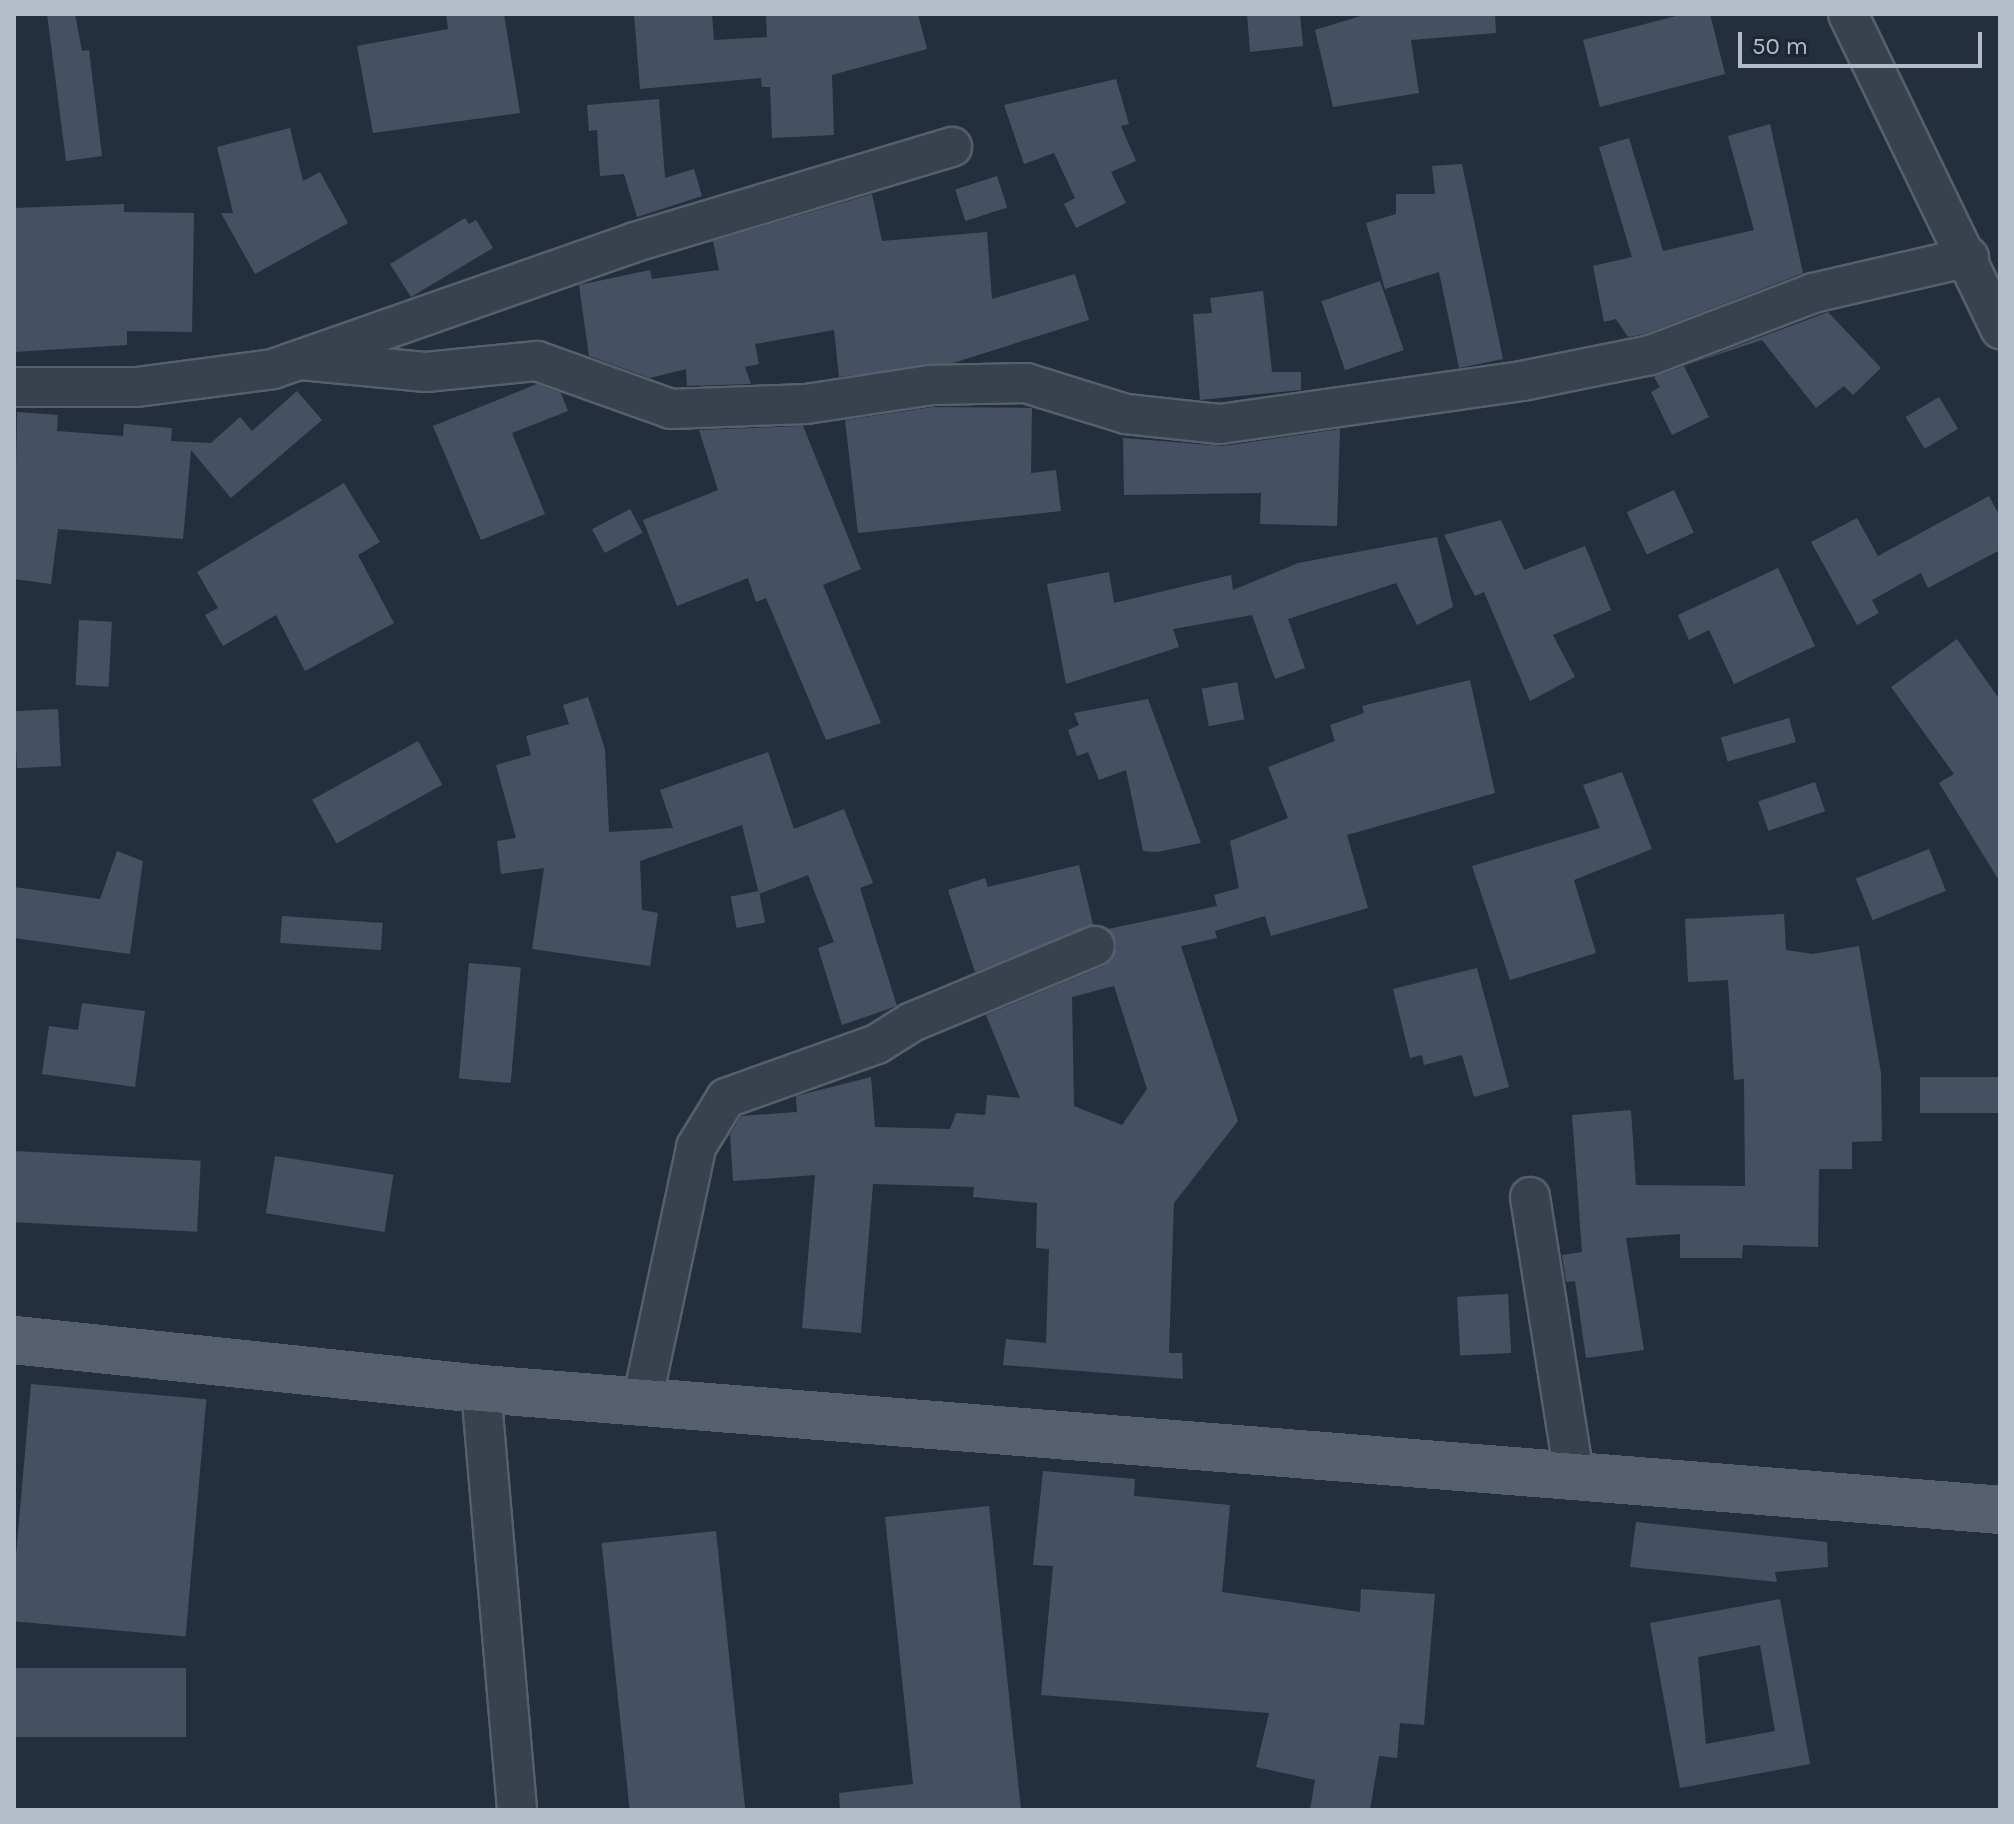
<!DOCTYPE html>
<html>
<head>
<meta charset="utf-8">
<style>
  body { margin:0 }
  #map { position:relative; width:2014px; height:1824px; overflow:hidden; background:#242f3e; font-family:Karla,sans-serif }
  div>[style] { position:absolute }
  .building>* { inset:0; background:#455162; transform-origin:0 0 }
  .roads { filter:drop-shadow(2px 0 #565f6c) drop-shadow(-2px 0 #565f6c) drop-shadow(0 2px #565f6c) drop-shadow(0 -2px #565f6c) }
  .minor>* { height:38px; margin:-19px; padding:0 19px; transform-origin:19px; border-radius:19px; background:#38414e }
  .major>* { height:44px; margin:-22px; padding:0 22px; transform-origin:22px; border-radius:22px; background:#56606e }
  span { translate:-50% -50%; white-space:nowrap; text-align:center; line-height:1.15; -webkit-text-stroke:8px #1d2633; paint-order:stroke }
  .frame { position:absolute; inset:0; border:16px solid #b4bcc9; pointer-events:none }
  .scale { position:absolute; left:1738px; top:32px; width:244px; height:36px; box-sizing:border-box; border:4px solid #b4bcc9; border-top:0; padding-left:10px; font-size:24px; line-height:28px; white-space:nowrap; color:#b4bcc9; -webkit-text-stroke:6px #1d2633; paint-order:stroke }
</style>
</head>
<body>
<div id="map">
  <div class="building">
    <div style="clip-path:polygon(47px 14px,75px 14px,82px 51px,89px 50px,102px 156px,66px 161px)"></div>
    <div style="clip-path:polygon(446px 14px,504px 14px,520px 113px,373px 133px,357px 46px,448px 29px)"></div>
    <div style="clip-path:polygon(634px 14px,712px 14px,714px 40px,767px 37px,766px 14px,918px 14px,927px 49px,832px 75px,834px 135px,772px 138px,770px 87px,762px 87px,761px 78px,640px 89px)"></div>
    <div style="clip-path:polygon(1247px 14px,1300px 14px,1303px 46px,1250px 52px)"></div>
    <div style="clip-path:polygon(1367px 14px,1495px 14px,1496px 33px,1411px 40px,1419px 93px,1333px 107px,1315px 30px)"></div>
    <div style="clip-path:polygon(1684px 14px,1710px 14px,1725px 74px,1600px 107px,1583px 40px)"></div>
    <div style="clip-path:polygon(1116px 79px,1129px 124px,1121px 126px,1136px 161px,1111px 172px,1126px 203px,1076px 228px,1064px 204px,1075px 198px,1054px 153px,1024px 164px,1004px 105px)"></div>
    <div style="clip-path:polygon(659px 99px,665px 178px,694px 169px,702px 196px,637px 217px,624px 174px,600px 176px,597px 130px,589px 131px,587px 105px)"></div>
    <div style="clip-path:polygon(1770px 124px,1803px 273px,1645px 334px,1628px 337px,1616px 319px,1604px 322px,1593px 266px,1632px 257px,1599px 147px,1629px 138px,1663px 251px,1754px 230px,1728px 136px)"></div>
    <div style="clip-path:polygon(290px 128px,303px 181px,320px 172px,348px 223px,255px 274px,221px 213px,233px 213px,217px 147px)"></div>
    <div style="clip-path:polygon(1462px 164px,1503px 359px,1459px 368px,1439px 272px,1385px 289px,1366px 223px,1396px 214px,1396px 194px,1435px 194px,1432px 166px)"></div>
    <div style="left:997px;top:176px;width:33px;height:44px;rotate:72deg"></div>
    <div style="clip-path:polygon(872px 194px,882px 241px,987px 232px,992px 299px,1075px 274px,1089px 320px,953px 363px,839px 377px,834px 330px,755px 344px,759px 364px,745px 367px,751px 384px,687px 386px,686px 369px,650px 378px,589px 356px,579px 285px,650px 270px,652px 279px,719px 270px,713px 241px)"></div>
    <div style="clip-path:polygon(124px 204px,124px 212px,194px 213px,192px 332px,127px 331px,127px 345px,14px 352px,14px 208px)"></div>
    <div style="clip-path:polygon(465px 218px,469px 224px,476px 220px,493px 248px,411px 297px,390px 264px)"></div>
    <div style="left:1380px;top:281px;width:73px;height:62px;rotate:71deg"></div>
    <div style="clip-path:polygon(1263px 291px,1272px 372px,1301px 372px,1301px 390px,1200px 400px,1193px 314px,1212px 313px,1210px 298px)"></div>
    <div style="clip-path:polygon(1828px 312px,1881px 368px,1853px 395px,1844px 386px,1816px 408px,1762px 340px,1686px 365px)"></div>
    <div style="clip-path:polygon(1684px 366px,1709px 417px,1672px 435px,1651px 392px,1660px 387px,1654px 377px)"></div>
    <div style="clip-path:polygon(537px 384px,561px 393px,568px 411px,512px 433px,545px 514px,481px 540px,433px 426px)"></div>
    <div style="clip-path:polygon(297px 391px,322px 420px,231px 498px,191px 450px,183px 539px,58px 529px,51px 584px,14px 579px,17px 412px,58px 415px,57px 431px,123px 436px,124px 424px,172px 428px,171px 441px,211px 443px,240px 417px,252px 431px)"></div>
    <div style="left:1939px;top:397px;width:37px;height:39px;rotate:59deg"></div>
    <div style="clip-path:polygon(933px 407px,1032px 408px,1031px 473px,1056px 470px,1061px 511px,858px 533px,845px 420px)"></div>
    <div style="clip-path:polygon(803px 426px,861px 569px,823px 585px,881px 723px,826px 740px,766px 598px,756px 602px,748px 578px,677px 606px,643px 520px,718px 490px,699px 430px)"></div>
    <div style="clip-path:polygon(1340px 429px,1337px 526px,1260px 524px,1261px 493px,1124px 495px,1123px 438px,1223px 446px)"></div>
    <div style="clip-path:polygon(344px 483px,380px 542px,358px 555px,394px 623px,305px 671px,276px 615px,223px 646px,205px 615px,218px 608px,197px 572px)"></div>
    <div style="left:1674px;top:490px;width:47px;height:52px;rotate:65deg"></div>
    <div style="clip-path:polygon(1989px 496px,2000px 517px,2000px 550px,1928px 588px,1921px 573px,1872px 600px,1879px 613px,1857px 625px,1811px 542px,1857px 518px,1878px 556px)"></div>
    <div style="left:630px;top:509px;width:27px;height:43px;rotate:62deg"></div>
    <div style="clip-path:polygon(1501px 520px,1524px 570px,1585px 546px,1611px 610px,1553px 635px,1575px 677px,1530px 701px,1484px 592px,1475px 596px,1444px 535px)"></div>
    <div style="clip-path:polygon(1437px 537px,1453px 607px,1417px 625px,1396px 583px,1288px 619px,1305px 668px,1275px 679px,1252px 615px,1173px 629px,1179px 647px,1066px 684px,1047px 584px,1109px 572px,1114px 603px,1231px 575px,1233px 590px,1298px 563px)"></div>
    <div style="clip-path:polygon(1778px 568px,1815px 646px,1734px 684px,1709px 630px,1689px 640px,1678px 615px)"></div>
    <div style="left:79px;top:620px;width:33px;height:65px;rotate:3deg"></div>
    <div style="clip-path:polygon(1957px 639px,2000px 700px,2000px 882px,1939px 783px,1954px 774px,1891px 687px)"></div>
    <div style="clip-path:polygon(evenodd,1470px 680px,1495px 793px,1347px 835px,1368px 908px,1271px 936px,1265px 916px,1215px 931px,1217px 938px,1181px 946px,1238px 1121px,1174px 1203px,1169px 1353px,1182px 1353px,1183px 1379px,1003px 1365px,1006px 1339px,1046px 1343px,1049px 1249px,1036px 1248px,1037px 1203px,973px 1197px,974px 1187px,873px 1184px,861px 1333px,802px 1328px,815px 1175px,733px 1181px,730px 1134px,741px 1116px,797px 1112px,796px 1096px,871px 1077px,875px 1127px,950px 1129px,956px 1113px,985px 1115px,987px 1095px,1020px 1098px,986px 1015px,1104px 966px,1117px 948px,1108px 929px,1217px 906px,1214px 895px,1239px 888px,1230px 841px,1288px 818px,1268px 767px,1335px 741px,1330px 725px,1364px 713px,1362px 706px,1470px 680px,1114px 986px,1147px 1089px,1122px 1125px,1074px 1106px,1072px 997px,1114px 986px)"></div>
    <div style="left:1237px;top:682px;width:38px;height:36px;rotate:79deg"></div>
    <div style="clip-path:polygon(588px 697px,605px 749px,609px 832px,673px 828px,660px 790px,768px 752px,794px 829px,844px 809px,873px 883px,860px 888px,897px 1006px,842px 1025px,818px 948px,834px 942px,808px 875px,759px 894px,742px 825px,640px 861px,642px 910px,658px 913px,650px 966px,532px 949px,544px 868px,501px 874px,497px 841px,516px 838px,496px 765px,531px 755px,526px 736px,569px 724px,563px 705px)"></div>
    <div style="clip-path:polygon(1148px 699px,1201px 843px,1157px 852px,1143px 851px,1126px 770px,1099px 780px,1088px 752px,1077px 756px,1068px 730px,1079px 725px,1074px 713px)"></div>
    <div style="left:58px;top:709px;width:57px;height:44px;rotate:87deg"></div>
    <div style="left:1789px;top:718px;width:25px;height:71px;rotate:74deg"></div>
    <div style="left:418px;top:741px;width:50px;height:121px;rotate:61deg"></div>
    <div style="clip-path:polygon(1622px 772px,1652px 849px,1574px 880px,1596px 953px,1510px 980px,1472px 866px,1600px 828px,1583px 785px)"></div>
    <div style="left:1815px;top:782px;width:31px;height:60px;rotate:71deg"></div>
    <div style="left:1929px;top:849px;width:45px;height:79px;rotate:68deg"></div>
    <div style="clip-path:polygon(117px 851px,143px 861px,130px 954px,14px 938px,14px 887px,100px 899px)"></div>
    <div style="clip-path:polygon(1079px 865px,1093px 925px,975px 972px,948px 890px,985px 878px,988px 887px)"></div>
    <div style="left:759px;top:891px;width:32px;height:29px;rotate:79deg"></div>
    <div style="clip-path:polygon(1784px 914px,1786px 950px,1813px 954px,1859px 946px,1881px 1073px,1882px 1141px,1852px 1142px,1852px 1169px,1819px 1169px,1818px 1247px,1743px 1245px,1742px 1258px,1680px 1258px,1680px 1234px,1626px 1238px,1644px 1350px,1586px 1358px,1575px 1281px,1566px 1282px,1562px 1255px,1582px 1252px,1572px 1115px,1631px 1110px,1636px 1185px,1745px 1186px,1744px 1079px,1734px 1080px,1728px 980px,1688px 982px,1685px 919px)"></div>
    <div style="left:282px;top:916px;width:101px;height:27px;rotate:4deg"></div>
    <div style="left:469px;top:963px;width:52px;height:116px;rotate:5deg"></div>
    <div style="clip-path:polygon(1477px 968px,1509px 1087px,1474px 1097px,1462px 1055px,1424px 1065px,1422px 1055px,1410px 1058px,1393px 989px)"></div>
    <div style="clip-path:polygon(82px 1003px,145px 1011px,135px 1087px,42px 1074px,49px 1026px,78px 1030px)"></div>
    <div style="left:2000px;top:1077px;width:36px;height:80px;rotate:90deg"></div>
    <div style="left:14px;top:1151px;width:187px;height:71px;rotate:3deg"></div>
    <div style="left:275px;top:1156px;width:120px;height:58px;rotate:9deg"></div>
    <div style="left:1508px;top:1294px;width:59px;height:51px;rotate:87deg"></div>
    <div style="left:31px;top:1384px;width:176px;height:238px;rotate:5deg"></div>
    <div style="clip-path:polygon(1043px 1471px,1135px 1479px,1134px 1496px,1230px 1505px,1222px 1592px,1360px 1612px,1361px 1589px,1435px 1594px,1424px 1725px,1400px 1723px,1397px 1758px,1379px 1756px,1370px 1810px,1310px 1810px,1315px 1780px,1256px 1767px,1269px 1713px,1041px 1695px,1053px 1566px,1033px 1565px)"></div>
    <div style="clip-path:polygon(989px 1506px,1021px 1810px,840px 1810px,839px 1793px,913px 1784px,885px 1517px)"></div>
    <div style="clip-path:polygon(1636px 1522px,1827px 1542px,1828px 1567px,1775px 1572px,1777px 1582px,1630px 1567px)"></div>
    <div style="left:716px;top:1531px;width:281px;height:115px;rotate:84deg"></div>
    <div style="clip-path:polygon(evenodd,1780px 1599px,1810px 1764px,1680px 1788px,1650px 1623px,1780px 1599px,1760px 1645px,1775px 1731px,1706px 1744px,1698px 1657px,1760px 1645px)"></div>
    <div style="left:186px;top:1668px;width:69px;height:172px;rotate:90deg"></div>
  </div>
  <div class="roads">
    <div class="minor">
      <div style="left:1848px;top:14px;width:350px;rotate:64.2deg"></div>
      <div style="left:301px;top:360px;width:126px;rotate:5.5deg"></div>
      <div style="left:426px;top:372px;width:112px;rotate:-5.7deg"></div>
      <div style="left:537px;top:361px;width:142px;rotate:19.7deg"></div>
      <div style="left:671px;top:409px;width:135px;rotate:-2.1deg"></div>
      <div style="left:806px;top:404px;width:126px;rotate:-8.6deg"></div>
      <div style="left:931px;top:385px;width:95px;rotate:-1.2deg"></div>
      <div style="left:1026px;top:383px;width:105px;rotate:17.2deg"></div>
      <div style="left:1126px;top:414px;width:95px;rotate:6.1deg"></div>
      <div style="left:1220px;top:424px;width:305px;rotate:-8.1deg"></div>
      <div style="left:1522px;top:381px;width:132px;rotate:-11.4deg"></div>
      <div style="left:1651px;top:355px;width:173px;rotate:-20.9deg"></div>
      <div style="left:1813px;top:293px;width:160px;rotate:-13deg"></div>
      <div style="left:14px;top:387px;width:123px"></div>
      <div style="left:137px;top:387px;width:137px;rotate:-7.5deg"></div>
      <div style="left:273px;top:369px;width:384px;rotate:-19.3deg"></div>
      <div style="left:635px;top:242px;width:331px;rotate:-16.7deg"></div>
      <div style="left:1530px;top:1197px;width:280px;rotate:81deg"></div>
      <div style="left:481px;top:1389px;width:423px;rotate:85.1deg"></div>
      <div style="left:642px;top:1402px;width:261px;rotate:-78deg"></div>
      <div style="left:696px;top:1147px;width:57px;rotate:-58.5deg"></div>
      <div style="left:726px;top:1098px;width:160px;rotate:-19.7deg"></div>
      <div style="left:877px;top:1044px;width:41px;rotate:-32.2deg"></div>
      <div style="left:912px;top:1022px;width:198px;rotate:-22.6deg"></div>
    </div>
    <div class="major">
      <div style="left:14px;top:1340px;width:470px;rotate:6deg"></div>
      <div style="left:481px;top:1389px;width:1524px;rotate:4.55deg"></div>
    </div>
  </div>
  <div class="frame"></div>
  <div class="scale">50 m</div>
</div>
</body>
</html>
